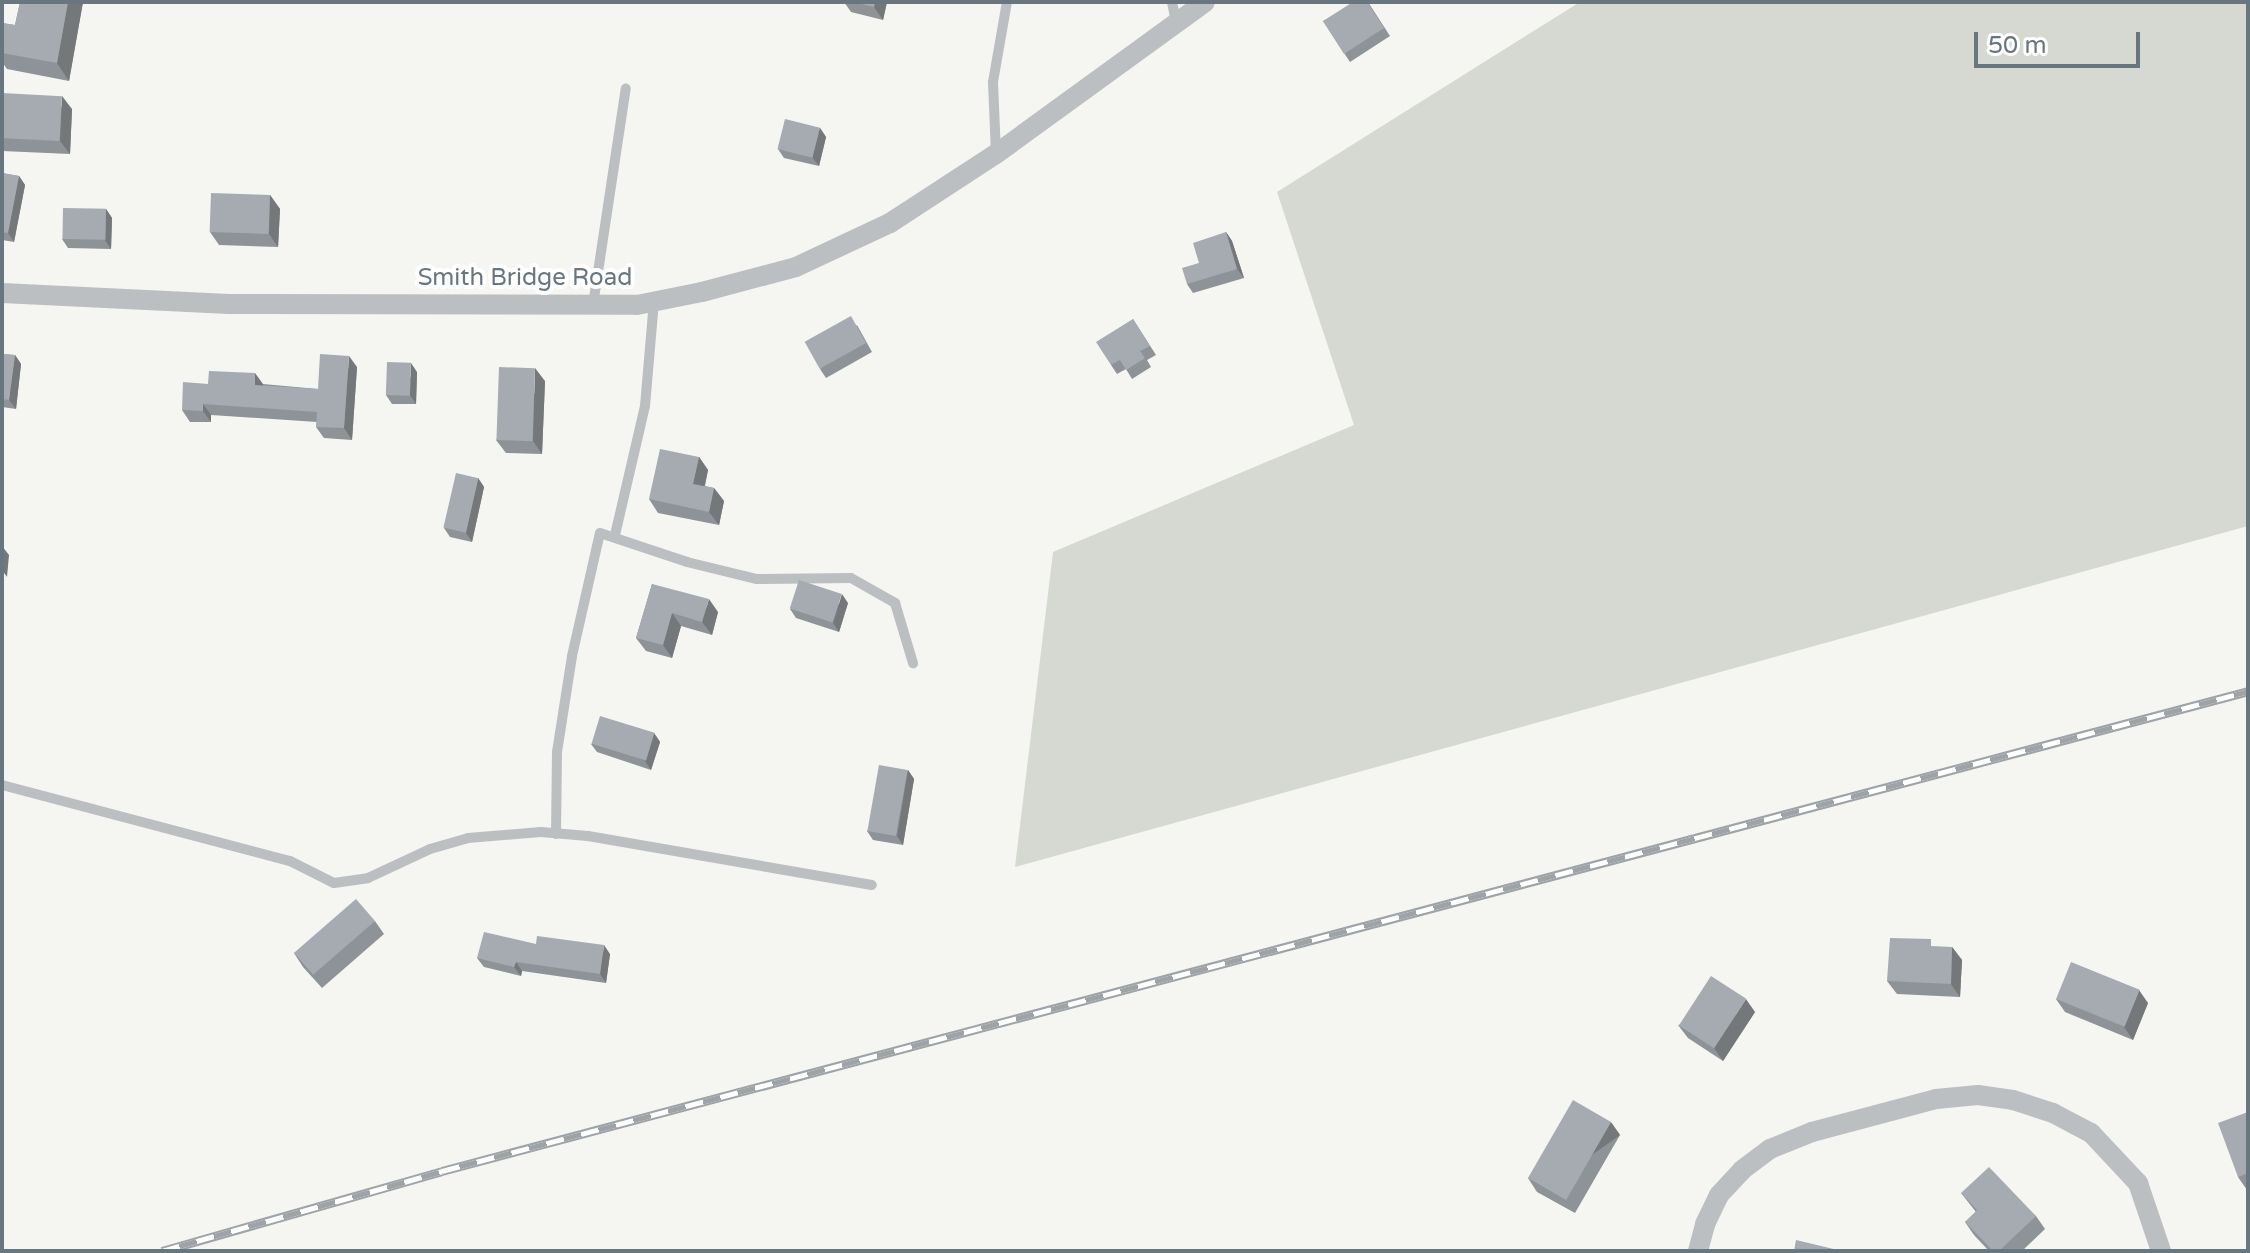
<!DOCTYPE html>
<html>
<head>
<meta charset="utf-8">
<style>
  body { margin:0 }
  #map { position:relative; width:2250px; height:1253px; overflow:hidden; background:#f5f5f2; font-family:"Varela Round",sans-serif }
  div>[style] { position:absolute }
  .green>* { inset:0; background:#d5d9d2 }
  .lane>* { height:10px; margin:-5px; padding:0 5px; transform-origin:5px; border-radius:5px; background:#bbbfc2 }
  .street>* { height:20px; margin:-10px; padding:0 10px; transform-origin:10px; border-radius:10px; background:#bbbfc2 }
  .rail>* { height:9px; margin-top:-4.5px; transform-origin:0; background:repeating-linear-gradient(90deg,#fff 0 18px,#9da3a7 0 36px); box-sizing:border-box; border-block:2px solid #9da3a7 }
  .wall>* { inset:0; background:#8e9397 }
  .shaded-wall>* { inset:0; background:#74787b; transform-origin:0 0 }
  .building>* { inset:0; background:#a5abb0; transform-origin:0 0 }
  span { translate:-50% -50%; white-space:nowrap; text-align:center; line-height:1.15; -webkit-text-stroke:8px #fff; paint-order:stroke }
  .street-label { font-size:24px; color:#68767f }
  .frame { position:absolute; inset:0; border:4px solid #68767f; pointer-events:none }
  .scale { position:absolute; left:1974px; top:32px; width:166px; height:36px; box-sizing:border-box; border:4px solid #68767f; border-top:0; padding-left:10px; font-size:24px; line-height:28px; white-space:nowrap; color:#68767f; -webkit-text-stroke:6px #fff; paint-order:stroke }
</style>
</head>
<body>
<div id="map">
  <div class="green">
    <div style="clip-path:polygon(1580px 2px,2248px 2px,2248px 526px,1015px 867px,1053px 552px,1354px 425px,1277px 192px)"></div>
  </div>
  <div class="lane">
    <div style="left:1172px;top:2px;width:21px;rotate:79deg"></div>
    <div style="left:996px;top:154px;width:72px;rotate:-92.4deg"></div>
    <div style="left:993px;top:82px;width:81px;rotate:-80.1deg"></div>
    <div style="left:593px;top:305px;width:219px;rotate:-81.4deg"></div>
    <div style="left:615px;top:535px;width:132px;rotate:-76.9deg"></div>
    <div style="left:645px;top:406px;width:104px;rotate:-85.1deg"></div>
    <div style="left:2px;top:785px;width:298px;rotate:14.8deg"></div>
    <div style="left:290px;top:861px;width:49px;rotate:26.6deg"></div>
    <div style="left:334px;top:883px;width:34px;rotate:-8deg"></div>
    <div style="left:368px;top:878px;width:68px;rotate:-25.1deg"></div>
    <div style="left:430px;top:849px;width:40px;rotate:-16deg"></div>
    <div style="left:468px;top:838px;width:73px;rotate:-4.7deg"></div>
    <div style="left:541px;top:832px;width:47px;rotate:4.9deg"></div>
    <div style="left:588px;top:836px;width:288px;rotate:9.8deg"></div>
    <div style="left:556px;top:834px;width:82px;rotate:-89.3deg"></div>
    <div style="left:557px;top:752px;width:97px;rotate:-81.1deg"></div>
    <div style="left:572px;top:656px;width:126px;rotate:-77.2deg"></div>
    <div style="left:600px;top:533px;width:92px;rotate:18.4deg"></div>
    <div style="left:687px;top:562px;width:72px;rotate:13.7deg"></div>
    <div style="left:757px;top:579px;width:94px;rotate:-0.6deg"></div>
    <div style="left:851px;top:578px;width:51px;rotate:29.6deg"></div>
    <div style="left:895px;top:603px;width:63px;rotate:73.3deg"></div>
  </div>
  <div class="street">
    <div style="left:2px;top:293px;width:227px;rotate:2.8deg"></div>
    <div style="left:229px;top:304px;width:408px;rotate:0.1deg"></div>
    <div style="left:637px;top:305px;width:66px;rotate:-11.3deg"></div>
    <div style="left:702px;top:292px;width:97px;rotate:-14.9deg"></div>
    <div style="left:796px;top:267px;width:104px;rotate:-25.1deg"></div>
    <div style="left:890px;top:223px;width:126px;rotate:-33.1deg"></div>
    <div style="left:996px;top:154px;width:258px;rotate:-36deg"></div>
    <div style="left:1698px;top:1251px;width:28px;rotate:-75deg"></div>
    <div style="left:1705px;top:1224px;width:32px;rotate:-64deg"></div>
    <div style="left:1719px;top:1195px;width:34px;rotate:-47deg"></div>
    <div style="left:1742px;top:1170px;width:35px;rotate:-37deg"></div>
    <div style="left:1770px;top:1149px;width:45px;rotate:-22deg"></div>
    <div style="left:1812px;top:1132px;width:128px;rotate:-14.9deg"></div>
    <div style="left:1936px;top:1099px;width:42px;rotate:-5.4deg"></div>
    <div style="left:1978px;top:1095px;width:35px;rotate:8deg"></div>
    <div style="left:2013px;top:1100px;width:42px;rotate:18deg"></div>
    <div style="left:2053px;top:1113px;width:43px;rotate:27.8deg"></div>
    <div style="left:2091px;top:1133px;width:69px;rotate:46.8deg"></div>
    <div style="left:2138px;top:1183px;width:72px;rotate:71.3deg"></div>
  </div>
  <div class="rail">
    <div style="left:162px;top:1251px;width:291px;rotate:-15.9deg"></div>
    <div style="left:442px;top:1171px;width:1869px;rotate:-14.88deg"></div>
  </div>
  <div class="wall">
    <div style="clip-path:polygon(20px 2px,83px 2px,69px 81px,7px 69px,2px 62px,2px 23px,15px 25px)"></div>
    <div style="clip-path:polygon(844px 2px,887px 2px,883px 20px,851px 12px)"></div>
    <div style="clip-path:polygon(1368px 2px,1390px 36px,1350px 62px,1323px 21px)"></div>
    <div style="clip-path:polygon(2px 93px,72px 109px,70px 154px,2px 151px)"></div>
    <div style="clip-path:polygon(820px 128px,826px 137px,819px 166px,784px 158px,778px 149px)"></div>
    <div style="clip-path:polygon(2px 173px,19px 176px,25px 185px,14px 242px,2px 240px)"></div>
    <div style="clip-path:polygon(270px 195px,280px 209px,278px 247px,219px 245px,210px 232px)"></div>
    <div style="clip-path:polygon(106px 209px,112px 218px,111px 249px,68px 248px,62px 239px)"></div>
    <div style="clip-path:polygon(1226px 232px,1232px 241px,1244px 278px,1193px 293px,1187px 284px,1199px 263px)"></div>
    <div style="clip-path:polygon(1133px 319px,1156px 355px,1147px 360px,1151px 367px,1132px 379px,1126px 369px,1117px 374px,1111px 365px)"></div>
    <div style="clip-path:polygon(857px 325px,872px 352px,826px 378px,820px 369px)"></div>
    <div style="clip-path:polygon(2px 354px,15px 355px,21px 364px,16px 409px,2px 407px)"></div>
    <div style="clip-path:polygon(357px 367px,352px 440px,324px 438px,316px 427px,317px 422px,211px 415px,211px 422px,190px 422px,182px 410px,208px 384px,263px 384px,318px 389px)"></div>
    <div style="clip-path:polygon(417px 372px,416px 404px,392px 404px,386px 395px)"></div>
    <div style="clip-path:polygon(545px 381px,542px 454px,506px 453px,496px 440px)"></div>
    <div style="clip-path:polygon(699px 457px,708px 470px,705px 486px,714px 488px,724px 501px,719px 525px,658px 513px,649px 499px)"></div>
    <div style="clip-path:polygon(478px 478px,484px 487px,472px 542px,450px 537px,444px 528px)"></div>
    <div style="clip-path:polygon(652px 584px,718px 612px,712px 635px,681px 626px,672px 658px,646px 651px,636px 638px)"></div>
    <div style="clip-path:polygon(848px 603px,839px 632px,796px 618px,790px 609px)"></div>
    <div style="clip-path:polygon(654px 733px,660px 742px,651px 770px,597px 752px,591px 744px)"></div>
    <div style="clip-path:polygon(908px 770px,914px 779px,903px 845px,873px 840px,867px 831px)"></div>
    <div style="clip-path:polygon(375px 921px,384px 934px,322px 988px,303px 967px,294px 953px)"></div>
    <div style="clip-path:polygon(536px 944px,610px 954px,606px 983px,522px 971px,521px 976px,484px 967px,477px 958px)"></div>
    <div style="clip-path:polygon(1936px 947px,1952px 947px,1962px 960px,1960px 997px,1897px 994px,1887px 981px)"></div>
    <div style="clip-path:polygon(2056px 999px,2148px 1003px,2133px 1040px,2065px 1012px)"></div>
    <div style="clip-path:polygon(1755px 1012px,1723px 1061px,1688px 1038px,1678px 1025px)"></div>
    <div style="clip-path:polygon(2248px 1112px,2248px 1190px,2247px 1190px,2238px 1177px)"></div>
    <div style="clip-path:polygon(1620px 1135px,1575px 1213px,1537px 1192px,1528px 1178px)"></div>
    <div style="clip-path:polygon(1961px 1193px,2036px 1216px,2045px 1229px,2022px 1251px,1989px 1251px,1974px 1235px,1965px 1222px,1976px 1212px)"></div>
  </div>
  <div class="shaded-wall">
    <div style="clip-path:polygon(68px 2px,83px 2px,69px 81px,57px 63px)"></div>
    <div style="clip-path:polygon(875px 2px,887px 2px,883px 20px,874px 7px)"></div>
    <div style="clip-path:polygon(62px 96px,72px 109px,70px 154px,60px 141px)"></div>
    <div style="clip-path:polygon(820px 128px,826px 137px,819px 166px,812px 157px)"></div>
    <div style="clip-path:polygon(19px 176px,25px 185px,14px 242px,8px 233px)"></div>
    <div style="clip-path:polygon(270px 195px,280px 209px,278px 247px,269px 234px)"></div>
    <div style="clip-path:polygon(106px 209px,112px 218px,111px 249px,105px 240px)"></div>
    <div style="clip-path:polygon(1226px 232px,1232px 241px,1244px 278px,1237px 269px)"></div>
    <div style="clip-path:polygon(15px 355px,21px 364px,16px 409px,9px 400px)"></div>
    <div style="clip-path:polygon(349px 356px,357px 367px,352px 440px,344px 428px)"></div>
    <div style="clip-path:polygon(411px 363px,417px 372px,416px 404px,410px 395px)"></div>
    <div style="clip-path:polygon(535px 368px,545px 381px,542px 454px,533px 441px)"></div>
    <div style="clip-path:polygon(255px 373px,263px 384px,263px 396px,255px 385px)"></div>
    <div style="clip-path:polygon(203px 404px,211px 415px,211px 422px,203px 411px)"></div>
    <div style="clip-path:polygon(699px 457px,708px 470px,702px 497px,693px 484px)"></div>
    <div style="clip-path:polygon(478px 478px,484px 487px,472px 542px,466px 533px)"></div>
    <div style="clip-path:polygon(714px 488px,724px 501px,719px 525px,709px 512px)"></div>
    <div style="clip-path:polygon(2px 546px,9px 555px,7px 577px,2px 570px)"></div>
    <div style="clip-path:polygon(842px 594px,848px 603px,839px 632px,833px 623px)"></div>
    <div style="clip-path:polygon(709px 599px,718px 612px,712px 635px,702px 622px)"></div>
    <div style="clip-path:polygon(672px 613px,681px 626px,672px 658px,663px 645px)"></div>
    <div style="clip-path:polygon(654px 733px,660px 742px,651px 770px,645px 761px)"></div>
    <div style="clip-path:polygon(908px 770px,914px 779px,903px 845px,897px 836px)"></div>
    <div style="clip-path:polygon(604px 945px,610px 954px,606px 983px,600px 974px)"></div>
    <div style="clip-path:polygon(1952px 947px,1962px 960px,1960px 997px,1951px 984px)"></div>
    <div style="clip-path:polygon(516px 962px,522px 971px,521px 976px,514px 967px)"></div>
    <div style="clip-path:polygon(2139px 990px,2148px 1003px,2133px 1040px,2124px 1027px)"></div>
    <div style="clip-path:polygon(1746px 999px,1755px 1012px,1723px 1061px,1714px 1048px)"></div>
    <div style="left:1611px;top:1122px;width:16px;height:90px;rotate:55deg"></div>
  </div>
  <div class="building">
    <div style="clip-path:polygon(20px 2px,68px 2px,57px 63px,2px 53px,2px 23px,15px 25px)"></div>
    <div style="clip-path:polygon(854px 2px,875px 2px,874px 7px)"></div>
    <div style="clip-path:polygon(1353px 2px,1367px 2px,1384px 28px,1344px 54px,1323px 21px)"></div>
    <div style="left:2px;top:93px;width:60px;height:45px;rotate:3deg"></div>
    <div style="left:785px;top:119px;width:36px;height:31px;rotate:14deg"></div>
    <div style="clip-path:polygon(2px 173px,19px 176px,8px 233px,2px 232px)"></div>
    <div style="left:211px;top:193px;width:59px;height:39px;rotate:2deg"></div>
    <div style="left:63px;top:208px;width:43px;height:31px;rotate:1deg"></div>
    <div style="clip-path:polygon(1226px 232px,1237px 269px,1187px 284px,1182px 268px,1199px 263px,1193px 243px)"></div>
    <div style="left:851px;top:316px;width:31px;height:53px;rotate:61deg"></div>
    <div style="clip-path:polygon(1133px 319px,1150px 346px,1140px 351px,1145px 358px,1126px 370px,1120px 360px,1111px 365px,1096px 342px)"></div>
    <div style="clip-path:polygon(2px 354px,15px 355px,9px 400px,2px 399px)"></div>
    <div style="clip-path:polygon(320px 354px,349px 356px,344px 428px,316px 427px,317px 412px,203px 404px,203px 411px,182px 410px,183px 382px,208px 384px,209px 371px,255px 373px,255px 385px,318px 389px)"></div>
    <div style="left:387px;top:362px;width:24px;height:33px;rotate:2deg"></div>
    <div style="left:499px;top:367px;width:36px;height:73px;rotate:2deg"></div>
    <div style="clip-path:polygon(660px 449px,699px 457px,693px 484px,714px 488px,709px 512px,649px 499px)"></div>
    <div style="left:456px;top:473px;width:23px;height:56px;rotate:13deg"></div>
    <div style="left:799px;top:580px;width:45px;height:30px;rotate:18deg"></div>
    <div style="clip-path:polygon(652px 584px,709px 599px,702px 622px,672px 613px,663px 645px,636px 638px)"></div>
    <div style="left:600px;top:716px;width:57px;height:29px;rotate:17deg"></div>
    <div style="left:879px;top:765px;width:29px;height:67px;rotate:10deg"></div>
    <div style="left:356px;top:899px;width:29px;height:82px;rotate:49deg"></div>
    <div style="clip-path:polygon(484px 932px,536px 944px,537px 936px,604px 945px,600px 974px,516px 962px,514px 967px,477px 958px)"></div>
    <div style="clip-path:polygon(1890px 938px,1931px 939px,1931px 946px,1952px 947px,1951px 984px,1887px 981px)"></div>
    <div style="left:2071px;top:962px;width:74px;height:40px;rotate:22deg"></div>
    <div style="left:1711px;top:976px;width:42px;height:59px;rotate:33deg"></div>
    <div style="left:1573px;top:1100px;width:44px;height:90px;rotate:30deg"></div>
    <div style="clip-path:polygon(2248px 1112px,2248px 1173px,2238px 1177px,2218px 1123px)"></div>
    <div style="clip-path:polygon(1989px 1167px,2036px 1216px,1999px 1251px,1993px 1251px,1965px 1222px,1977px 1210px,1961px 1193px)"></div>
    <div style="clip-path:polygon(1796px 1240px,1842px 1251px,1794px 1251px)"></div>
  </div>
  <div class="street-label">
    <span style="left:525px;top:278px">Smith Bridge Road</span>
  </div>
  <div class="frame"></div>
  <div class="scale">50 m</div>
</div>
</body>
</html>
